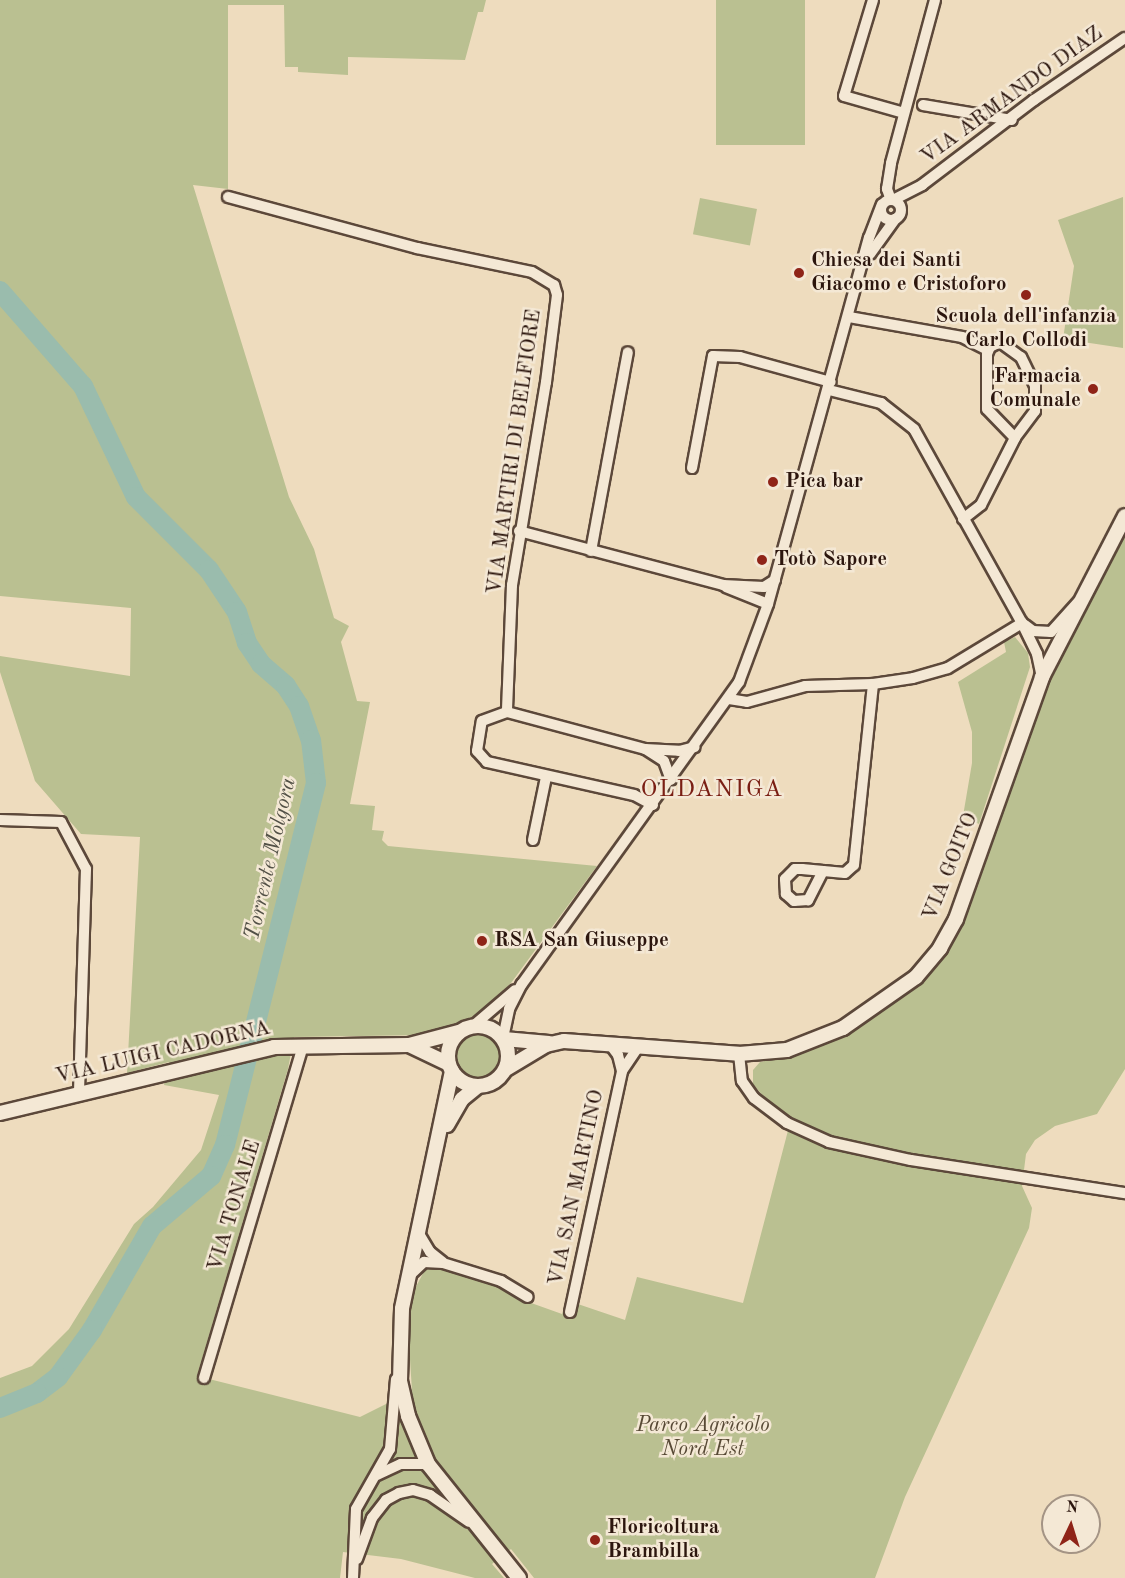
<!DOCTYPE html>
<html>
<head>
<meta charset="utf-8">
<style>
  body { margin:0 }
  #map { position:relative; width:1125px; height:1578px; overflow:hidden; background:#eedcbe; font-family:"Old Standard TT",serif }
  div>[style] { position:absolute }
  .green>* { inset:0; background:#bac091; transform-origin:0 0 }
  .round { border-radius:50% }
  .river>* { height:20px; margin:-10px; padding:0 10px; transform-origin:10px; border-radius:10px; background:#9abcad }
  .roads { filter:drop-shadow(2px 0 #5c483a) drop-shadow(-2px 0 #5c483a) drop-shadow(0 2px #5c483a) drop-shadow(0 -2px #5c483a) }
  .minor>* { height:10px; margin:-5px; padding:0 5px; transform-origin:5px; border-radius:5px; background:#f4e8d5 }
  .minor>.ring { margin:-5px; padding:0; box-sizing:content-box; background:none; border:10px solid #f4e8d5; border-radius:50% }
  .tertiary>* { height:14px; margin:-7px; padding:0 7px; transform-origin:7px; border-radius:7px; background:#f4e8d5 }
  .tertiary>.ring { margin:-7px; padding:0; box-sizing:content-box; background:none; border:14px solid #f4e8d5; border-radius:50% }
  .dots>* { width:16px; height:16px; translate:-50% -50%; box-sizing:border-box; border:3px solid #f4e8d5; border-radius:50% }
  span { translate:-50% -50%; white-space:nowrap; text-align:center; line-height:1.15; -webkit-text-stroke:5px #f4e8d5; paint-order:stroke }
  .street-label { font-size:21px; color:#2c160e }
  .poi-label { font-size:21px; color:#2c160e; font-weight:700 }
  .left { translate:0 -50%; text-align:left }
  .right { translate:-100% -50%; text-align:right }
  .park-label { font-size:21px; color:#574935; font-style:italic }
  .water-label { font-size:22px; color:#525046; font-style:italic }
  .quarter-label { font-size:24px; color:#7a1f14; letter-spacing:1.5px }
  .north { position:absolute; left:1041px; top:1494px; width:60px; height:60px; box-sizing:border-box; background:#f4e8d5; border:2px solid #a49485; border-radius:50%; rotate:4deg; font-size:16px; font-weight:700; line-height:24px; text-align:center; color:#2c160e }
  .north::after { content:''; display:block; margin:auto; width:21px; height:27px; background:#8f2418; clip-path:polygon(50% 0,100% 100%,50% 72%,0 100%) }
</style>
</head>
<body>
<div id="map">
  <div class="green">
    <div style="clip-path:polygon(0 0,486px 0,483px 12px,478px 12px,465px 60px,348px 57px,348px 75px,298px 72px,298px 67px,285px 67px,284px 5px,228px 5px,228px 189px,193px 185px,289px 497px,314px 549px,334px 618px,349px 626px,341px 642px,357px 701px,370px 702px,350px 804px,375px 806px,372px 830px,384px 831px,382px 840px,388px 846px,597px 866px,511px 983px,478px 1013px,457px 1026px,428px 1035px,294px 1037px,288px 1069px,197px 1376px,360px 1417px,412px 1391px,408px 1328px,410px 1298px,429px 1262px,496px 1282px,521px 1295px,520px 1299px,562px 1314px,566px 1300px,625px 1320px,637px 1277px,743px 1303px,791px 1119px,768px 1102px,753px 1084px,753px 1070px,760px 1062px,799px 1054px,849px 1033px,905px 996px,936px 965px,966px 912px,1052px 673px,1125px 532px,1125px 1069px,1097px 1114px,1055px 1126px,1035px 1140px,1026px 1154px,1022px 1186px,1032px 1208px,1029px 1228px,905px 1497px,875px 1578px,534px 1578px,511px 1549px,492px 1564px,504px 1578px,475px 1578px,401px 1559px,343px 1552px,340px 1578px,0 1578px,0 1378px,32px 1366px,69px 1329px,134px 1224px,153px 1207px,201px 1150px,219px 1095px,164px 1085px,169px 1062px,127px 1073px,140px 837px,81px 834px,35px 781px,0 672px,0 656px,130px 676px,131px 608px,0 596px)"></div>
    <div style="left:716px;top:0;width:89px;height:145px"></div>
    <div style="clip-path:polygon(1123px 197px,1123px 348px,1063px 339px,1074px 266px,1058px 220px)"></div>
    <div style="left:700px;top:198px;width:58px;height:37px;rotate:11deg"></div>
    <div style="clip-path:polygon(1015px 637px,1028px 653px,1030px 667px,979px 824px,963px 816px,972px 763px,972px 732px,958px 682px,1006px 652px,1004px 642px)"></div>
    <div class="round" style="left:454px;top:1033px;width:46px;height:46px"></div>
  </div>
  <div class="river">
    <div style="left:0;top:291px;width:126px;rotate:48.9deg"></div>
    <div style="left:83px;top:386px;width:123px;rotate:64.5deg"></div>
    <div style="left:136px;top:497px;width:103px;rotate:45deg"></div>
    <div style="left:209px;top:570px;width:50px;rotate:56.3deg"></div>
    <div style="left:237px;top:612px;width:33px;rotate:72deg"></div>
    <div style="left:247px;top:643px;width:25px;rotate:56deg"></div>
    <div style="left:261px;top:664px;width:33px;rotate:41deg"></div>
    <div style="left:286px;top:686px;width:24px;rotate:57deg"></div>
    <div style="left:299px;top:706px;width:36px;rotate:71deg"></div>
    <div style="left:311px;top:740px;width:43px;rotate:83.4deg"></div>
    <div style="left:316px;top:783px;width:373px;rotate:104.1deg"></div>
    <div style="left:225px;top:1145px;width:34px;rotate:114deg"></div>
    <div style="left:211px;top:1176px;width:77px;rotate:139.7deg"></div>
    <div style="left:152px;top:1226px;width:120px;rotate:120deg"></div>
    <div style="left:92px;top:1330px;width:58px;rotate:125.9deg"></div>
    <div style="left:58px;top:1377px;width:26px;rotate:143deg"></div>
    <div style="left:37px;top:1393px;width:40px;rotate:158deg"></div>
  </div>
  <div class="roads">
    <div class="minor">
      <div style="left:873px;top:0;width:100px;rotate:106.8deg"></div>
      <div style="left:844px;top:96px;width:62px;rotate:15.8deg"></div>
      <div style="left:923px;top:105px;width:90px;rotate:9.6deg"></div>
      <div style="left:228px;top:197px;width:196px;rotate:15.1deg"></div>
      <div style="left:417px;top:248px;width:117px;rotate:11.8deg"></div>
      <div style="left:532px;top:272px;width:26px;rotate:31deg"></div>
      <div style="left:554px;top:285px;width:10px;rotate:73deg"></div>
      <div style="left:557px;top:295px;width:88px;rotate:97.2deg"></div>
      <div style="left:546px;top:382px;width:206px;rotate:99.5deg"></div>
      <div style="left:512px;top:585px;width:127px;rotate:92.3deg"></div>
      <div class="ring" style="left:881px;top:200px;width:10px;height:10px"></div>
      <div style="left:891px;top:200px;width:12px;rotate:-110deg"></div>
      <div style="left:887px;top:189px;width:26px;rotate:-81deg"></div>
      <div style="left:891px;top:163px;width:169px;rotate:-74.9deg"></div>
      <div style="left:893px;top:200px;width:33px;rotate:-27deg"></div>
      <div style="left:922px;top:185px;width:141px;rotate:-37.2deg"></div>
      <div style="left:1034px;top:100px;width:110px;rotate:-34.3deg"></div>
      <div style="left:870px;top:254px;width:44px;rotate:-54.2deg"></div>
      <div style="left:849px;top:317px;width:115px;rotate:10deg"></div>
      <div style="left:962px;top:337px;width:29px;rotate:27deg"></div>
      <div style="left:1000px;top:342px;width:26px;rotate:36deg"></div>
      <div style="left:1021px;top:357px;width:32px;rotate:64deg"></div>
      <div style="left:1035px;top:386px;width:25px;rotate:90deg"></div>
      <div style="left:1035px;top:411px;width:34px;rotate:127deg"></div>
      <div style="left:1015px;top:438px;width:40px;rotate:-134deg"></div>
      <div style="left:987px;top:409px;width:55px;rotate:-90deg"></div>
      <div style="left:987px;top:354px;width:8px;rotate:-67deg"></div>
      <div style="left:990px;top:347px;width:11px;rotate:-27deg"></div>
      <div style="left:829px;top:390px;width:54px;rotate:14deg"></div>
      <div style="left:881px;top:403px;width:42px;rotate:38.2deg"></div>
      <div style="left:914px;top:429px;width:222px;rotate:60.9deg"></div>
      <div style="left:1022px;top:623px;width:34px;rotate:64deg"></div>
      <div style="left:1037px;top:654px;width:24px;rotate:78deg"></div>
      <div style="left:692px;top:468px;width:114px;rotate:-79.4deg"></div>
      <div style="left:713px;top:356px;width:27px;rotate:2deg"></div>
      <div style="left:740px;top:357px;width:94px;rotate:15.4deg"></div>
      <div style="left:963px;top:519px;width:23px;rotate:-38deg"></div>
      <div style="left:981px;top:505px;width:75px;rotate:-63.1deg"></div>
      <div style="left:519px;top:531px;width:211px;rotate:14.8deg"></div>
      <div style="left:723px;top:585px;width:41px;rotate:2.8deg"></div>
      <div style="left:764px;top:587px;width:13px;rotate:-32deg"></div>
      <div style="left:591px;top:551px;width:202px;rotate:-79.5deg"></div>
      <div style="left:726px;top:587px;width:45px;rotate:22deg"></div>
      <div style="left:1025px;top:625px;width:10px;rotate:37deg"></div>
      <div style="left:1033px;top:631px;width:18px;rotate:3deg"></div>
      <div style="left:1051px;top:632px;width:40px;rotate:-48deg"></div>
      <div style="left:729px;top:699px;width:18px;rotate:9deg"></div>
      <div style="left:747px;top:702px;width:60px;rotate:-15.4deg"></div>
      <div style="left:805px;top:686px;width:68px;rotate:-1.7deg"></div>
      <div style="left:873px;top:684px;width:40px;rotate:-8.5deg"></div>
      <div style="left:913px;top:678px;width:36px;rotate:-16deg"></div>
      <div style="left:948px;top:668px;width:87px;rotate:-31.3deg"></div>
      <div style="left:647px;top:750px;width:20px;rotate:33deg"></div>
      <div style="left:664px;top:761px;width:20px;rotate:70deg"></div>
      <div style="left:653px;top:805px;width:21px;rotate:-152deg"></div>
      <div style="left:634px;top:795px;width:151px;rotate:-167.3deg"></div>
      <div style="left:487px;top:762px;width:15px;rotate:-132deg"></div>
      <div style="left:477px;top:751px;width:30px;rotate:-81deg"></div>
      <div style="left:482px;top:721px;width:27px;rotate:-20deg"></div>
      <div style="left:507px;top:712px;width:143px;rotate:15deg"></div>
      <div style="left:645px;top:749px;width:34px;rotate:3deg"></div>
      <div style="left:679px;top:751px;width:16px;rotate:-14deg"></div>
      <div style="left:0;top:820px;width:61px;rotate:1.9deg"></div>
      <div style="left:61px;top:822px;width:53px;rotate:62deg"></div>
      <div style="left:86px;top:869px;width:226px;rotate:91.8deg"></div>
      <div style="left:533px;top:840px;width:64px;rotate:-78.3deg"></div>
      <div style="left:823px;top:871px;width:33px;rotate:117deg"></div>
      <div style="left:808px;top:900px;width:14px;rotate:176deg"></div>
      <div style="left:794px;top:901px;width:11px;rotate:-139deg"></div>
      <div style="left:786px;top:894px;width:15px;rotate:-94deg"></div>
      <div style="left:785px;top:879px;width:14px;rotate:-45deg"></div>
      <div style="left:795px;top:869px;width:7px"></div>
      <div style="left:802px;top:869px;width:43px;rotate:5.3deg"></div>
      <div style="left:845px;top:873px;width:12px;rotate:-42deg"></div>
      <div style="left:854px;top:865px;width:182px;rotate:-84deg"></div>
      <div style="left:473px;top:1026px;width:55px;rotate:-40.6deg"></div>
      <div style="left:503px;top:1038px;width:30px;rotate:-78deg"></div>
      <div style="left:509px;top:1009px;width:28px;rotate:-63deg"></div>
      <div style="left:522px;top:984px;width:372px;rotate:-54.3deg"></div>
      <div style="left:739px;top:682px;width:83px;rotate:-69.6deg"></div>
      <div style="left:768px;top:604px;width:380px;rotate:-74.6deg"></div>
      <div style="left:869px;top:238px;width:36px;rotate:-69deg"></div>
      <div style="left:609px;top:1043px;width:15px;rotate:53deg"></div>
      <div style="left:618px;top:1055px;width:16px;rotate:76deg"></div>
      <div style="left:739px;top:1054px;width:27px;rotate:84deg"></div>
      <div style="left:742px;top:1081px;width:21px;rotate:55deg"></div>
      <div style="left:754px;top:1098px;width:41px;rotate:37.1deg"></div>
      <div style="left:787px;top:1123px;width:46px;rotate:24.3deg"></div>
      <div style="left:829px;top:1142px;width:84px;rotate:12.4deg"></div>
      <div style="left:911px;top:1160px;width:217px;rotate:8.8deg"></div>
      <div style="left:418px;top:1232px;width:23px;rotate:59deg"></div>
      <div style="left:430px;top:1252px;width:16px;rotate:38deg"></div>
      <div style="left:409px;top:1276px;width:21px;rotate:-43deg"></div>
      <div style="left:424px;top:1262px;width:19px;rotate:3deg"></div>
      <div style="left:443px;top:1263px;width:61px;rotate:17.2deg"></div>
      <div style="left:501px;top:1281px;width:31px;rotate:31deg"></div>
      <div style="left:570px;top:1312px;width:247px;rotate:-77.8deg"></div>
      <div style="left:622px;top:1071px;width:29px;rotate:-56deg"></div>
      <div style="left:204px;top:1378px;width:347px;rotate:-73.4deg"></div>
      <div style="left:377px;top:1475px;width:26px;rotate:-25deg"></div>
      <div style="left:401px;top:1464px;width:27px"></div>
      <div style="left:357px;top:1559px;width:44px;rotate:-69.9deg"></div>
      <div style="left:372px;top:1518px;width:23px;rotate:-52deg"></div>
      <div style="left:386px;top:1500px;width:15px;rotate:-28deg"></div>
      <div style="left:399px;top:1493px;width:14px;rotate:-12deg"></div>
      <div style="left:413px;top:1490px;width:18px;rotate:16deg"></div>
      <div style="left:430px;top:1495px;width:47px;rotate:34.7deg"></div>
      <div style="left:353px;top:1578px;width:69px;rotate:-87.5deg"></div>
      <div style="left:356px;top:1509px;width:69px;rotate:-60.5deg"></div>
      <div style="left:390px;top:1449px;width:70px;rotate:-85.1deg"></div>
    </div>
    <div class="tertiary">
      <div class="ring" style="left:448px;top:1026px;width:46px;height:46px"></div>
      <div style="left:504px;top:1039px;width:45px;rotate:5.1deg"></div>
      <div style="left:409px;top:1045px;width:44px;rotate:25.4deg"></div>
      <div style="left:506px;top:1069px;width:47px;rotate:-31deg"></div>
      <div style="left:546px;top:1045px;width:18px;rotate:-13deg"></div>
      <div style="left:564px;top:1041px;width:175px;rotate:4.2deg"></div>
      <div style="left:739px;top:1054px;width:48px;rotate:-4.8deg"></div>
      <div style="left:787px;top:1050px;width:60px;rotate:-21.4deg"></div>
      <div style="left:843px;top:1028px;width:89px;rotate:-34.9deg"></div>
      <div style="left:916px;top:977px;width:38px;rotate:-50deg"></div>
      <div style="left:940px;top:948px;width:33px;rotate:-61deg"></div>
      <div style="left:956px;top:919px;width:257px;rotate:-70.4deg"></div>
      <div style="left:1042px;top:677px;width:181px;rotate:-62.7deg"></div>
      <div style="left:452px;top:1071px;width:243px;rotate:101.9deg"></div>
      <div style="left:402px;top:1309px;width:72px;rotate:91.6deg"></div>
      <div style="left:400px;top:1381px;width:36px;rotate:77deg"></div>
      <div style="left:408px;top:1416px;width:52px;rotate:67.4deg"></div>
      <div style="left:428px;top:1464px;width:146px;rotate:51.4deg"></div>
      <div style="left:0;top:1113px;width:282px;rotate:-13.5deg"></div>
      <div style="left:274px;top:1047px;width:135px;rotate:-0.8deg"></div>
      <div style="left:409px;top:1045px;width:52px;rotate:-14.6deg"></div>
      <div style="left:447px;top:1125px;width:30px;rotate:-60deg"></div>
      <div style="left:462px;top:1099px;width:19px;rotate:-39deg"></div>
    </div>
  </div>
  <div class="dots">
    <div style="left:799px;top:273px;background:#8f2418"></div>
    <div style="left:1026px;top:295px;background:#8f2418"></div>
    <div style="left:1093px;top:389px;background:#8f2418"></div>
    <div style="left:773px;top:482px;background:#8f2418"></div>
    <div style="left:762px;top:560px;background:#8f2418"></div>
    <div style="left:482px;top:941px;background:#8f2418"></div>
    <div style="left:595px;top:1540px;background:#8f2418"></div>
  </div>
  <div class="street-label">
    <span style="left:1012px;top:96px;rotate:-36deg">VIA ARMANDO DIAZ</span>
    <span style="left:515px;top:452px;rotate:-82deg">VIA MARTIRI DI BELFIORE</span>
    <span style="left:951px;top:867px;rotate:-68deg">VIA GOITO</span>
    <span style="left:163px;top:1053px;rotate:-13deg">VIA LUIGI CADORNA</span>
    <span style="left:577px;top:1188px;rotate:-78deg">VIA SAN MARTINO</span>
    <span style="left:235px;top:1206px;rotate:-73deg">VIA TONALE</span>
  </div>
  <div class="poi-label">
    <span class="left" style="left:811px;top:273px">Chiesa dei Santi<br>Giacomo e Cristoforo</span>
    <span style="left:1026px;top:329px">Scuola dell'infanzia<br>Carlo Collodi</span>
    <span class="right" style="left:1081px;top:389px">Farmacia<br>Comunale</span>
    <span class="left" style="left:785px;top:482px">Pica bar</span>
    <span class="left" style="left:774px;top:560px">Totò Sapore</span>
    <span class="left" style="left:494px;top:941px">RSA San Giuseppe</span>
    <span class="left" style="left:607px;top:1540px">Floricoltura<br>Brambilla</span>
  </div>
  <div class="park-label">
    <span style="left:703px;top:1438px">Parco Agricolo<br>Nord Est</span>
  </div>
  <div class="water-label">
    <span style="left:271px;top:859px;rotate:-77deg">Torrente Molgora</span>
  </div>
  <div class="quarter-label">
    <span style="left:712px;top:791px">OLDANIGA</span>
  </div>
  <div class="north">N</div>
</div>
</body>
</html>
